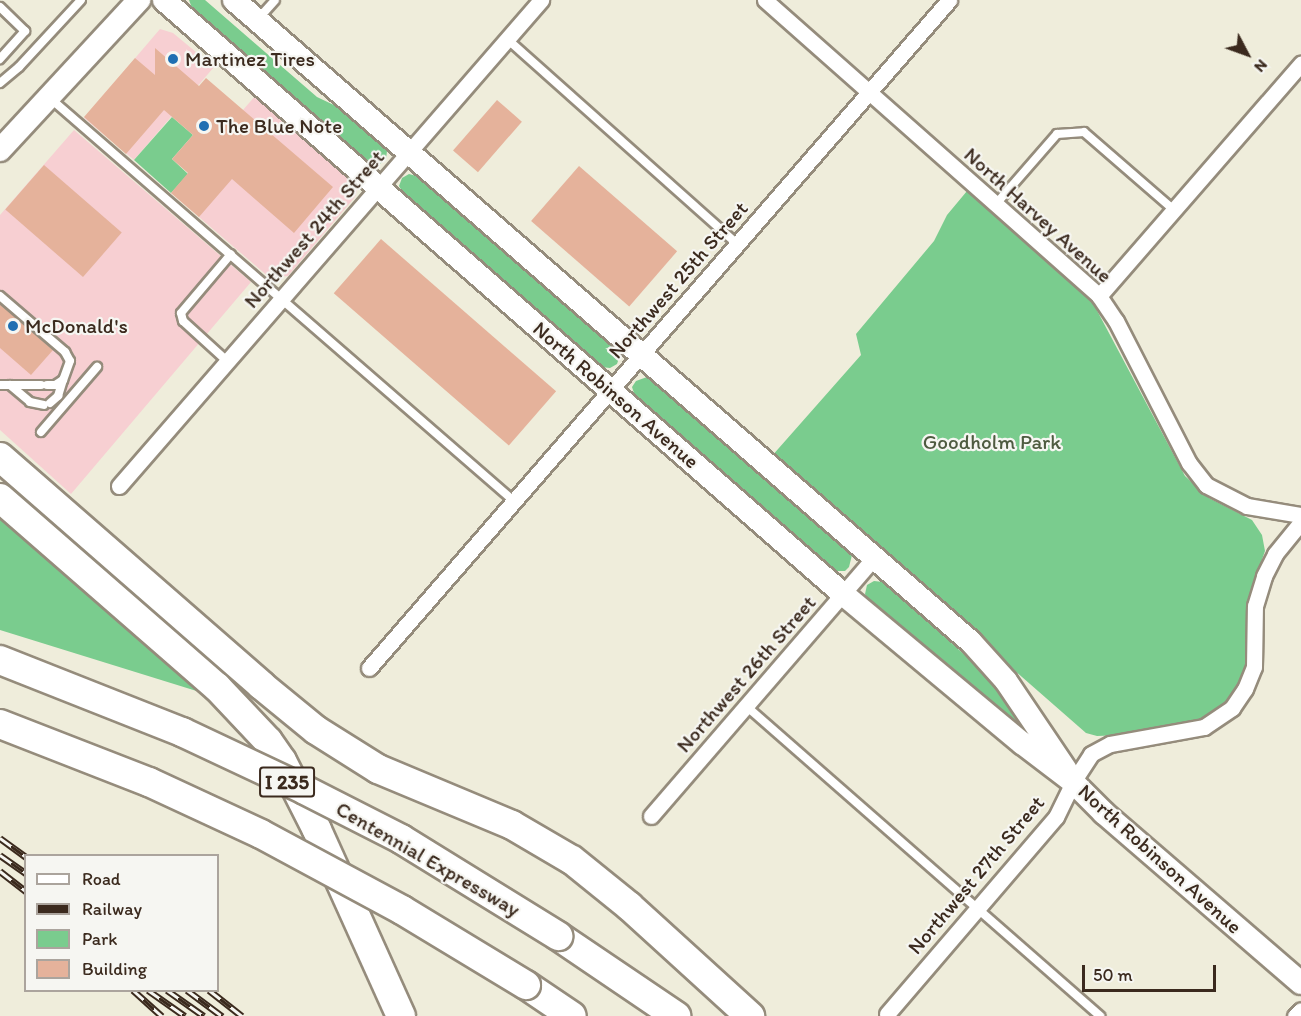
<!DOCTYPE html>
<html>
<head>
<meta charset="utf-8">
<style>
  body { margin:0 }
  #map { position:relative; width:1301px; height:1016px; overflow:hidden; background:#efeddb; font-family:Itim,sans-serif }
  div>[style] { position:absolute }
  .built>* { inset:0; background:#f7cfd2 }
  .green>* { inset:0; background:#7acc8e }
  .building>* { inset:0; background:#e5b29b; transform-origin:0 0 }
  .roads { filter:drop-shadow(2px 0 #958c7c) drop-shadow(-2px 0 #958c7c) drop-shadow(0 2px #958c7c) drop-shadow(0 -2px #958c7c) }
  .lane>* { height:8px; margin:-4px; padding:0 4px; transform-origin:4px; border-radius:4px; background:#fff }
  .street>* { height:15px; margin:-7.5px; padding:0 7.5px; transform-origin:7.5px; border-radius:7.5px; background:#fff }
  .secondary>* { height:22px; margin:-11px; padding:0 11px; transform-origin:11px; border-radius:11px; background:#fff }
  .highway>* { height:28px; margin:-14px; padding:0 14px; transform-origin:14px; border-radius:14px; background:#fff }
  .rail>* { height:7px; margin-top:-3.5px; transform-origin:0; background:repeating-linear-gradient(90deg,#f6f6f2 0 14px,#3b2a1e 0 28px); box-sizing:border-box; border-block:2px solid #3b2a1e }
  .bridges { filter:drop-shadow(2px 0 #958c7c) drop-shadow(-2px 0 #958c7c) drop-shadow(0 2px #958c7c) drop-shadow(0 -2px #958c7c) }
  .highway-bridge>* { height:28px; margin:-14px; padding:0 14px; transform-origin:14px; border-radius:14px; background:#fff }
  .dots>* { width:16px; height:16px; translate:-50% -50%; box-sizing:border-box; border:3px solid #f6f6f2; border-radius:50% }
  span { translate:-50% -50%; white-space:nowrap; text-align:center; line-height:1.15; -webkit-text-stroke:4.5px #f6f6f2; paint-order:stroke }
  .shield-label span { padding:2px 4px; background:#f6f6f2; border:2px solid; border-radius:4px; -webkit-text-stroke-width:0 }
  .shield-label { font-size:20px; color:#3b2a1e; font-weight:700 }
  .poi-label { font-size:21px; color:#3b2a1e }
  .left { translate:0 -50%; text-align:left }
  .street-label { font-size:21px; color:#3b2a1e }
  .park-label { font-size:21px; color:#4e5b40 }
  .legend { position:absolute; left:24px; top:854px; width:195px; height:138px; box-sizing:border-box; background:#f6f6f2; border:2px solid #aba49d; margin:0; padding:8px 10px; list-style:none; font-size:18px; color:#3b2a1e }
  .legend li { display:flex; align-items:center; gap:12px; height:30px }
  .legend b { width:30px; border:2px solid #aba49d }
  .north { position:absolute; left:1217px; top:24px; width:60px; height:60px; -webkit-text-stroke:4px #f6f6f2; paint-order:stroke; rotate:131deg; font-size:16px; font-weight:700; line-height:24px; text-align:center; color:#3b2a1e }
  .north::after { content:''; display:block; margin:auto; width:21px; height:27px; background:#3b2a1e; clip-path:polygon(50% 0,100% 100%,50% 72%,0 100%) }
  .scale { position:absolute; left:1082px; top:965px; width:134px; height:27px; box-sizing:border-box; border:3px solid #3b2a1e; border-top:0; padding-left:8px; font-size:18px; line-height:21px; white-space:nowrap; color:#3b2a1e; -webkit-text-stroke:4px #f6f6f2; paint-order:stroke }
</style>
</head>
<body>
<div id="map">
  <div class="built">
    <div style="clip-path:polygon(160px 29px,173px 33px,214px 67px,134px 160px,84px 118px)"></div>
    <div style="clip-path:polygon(256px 95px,359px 184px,355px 197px,288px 276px,270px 278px,171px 193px)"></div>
    <div style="clip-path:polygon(74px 130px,251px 282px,71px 494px,0 430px,0 215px)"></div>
  </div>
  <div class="green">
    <div style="clip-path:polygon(189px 0,205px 0,317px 97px,338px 107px,382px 144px,387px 151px,386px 159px,380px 164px,367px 162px,193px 11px)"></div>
    <div style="clip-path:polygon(172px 117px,193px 135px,172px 159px,188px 174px,171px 193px,134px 160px)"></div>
    <div style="clip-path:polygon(409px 174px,420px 177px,617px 348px,620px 355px,617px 364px,610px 368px,601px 367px,404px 195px,399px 186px,402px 178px)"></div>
    <div style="clip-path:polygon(967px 191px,1093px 303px,1185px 476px,1209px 498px,1252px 520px,1262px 535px,1265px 551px,1248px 600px,1249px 650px,1245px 673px,1234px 694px,1207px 718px,1123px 735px,1097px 736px,1086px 733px,771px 457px,861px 355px,856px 334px,934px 241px,947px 215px)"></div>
    <div style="clip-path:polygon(647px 377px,849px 551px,852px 555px,849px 567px,845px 571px,834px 571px,636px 399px,632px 387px,636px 381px)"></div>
    <div style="clip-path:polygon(0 517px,203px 693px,0 630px)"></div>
    <div style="clip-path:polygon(874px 581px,883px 582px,985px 673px,1029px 735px,869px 602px,865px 594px,867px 585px)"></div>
  </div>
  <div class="building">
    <div style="clip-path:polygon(155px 48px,199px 86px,206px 78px,333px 187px,294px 233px,232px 179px,199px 217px,171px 193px,188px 173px,172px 159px,193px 135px,164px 110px,126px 154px,84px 117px,135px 58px,155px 75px)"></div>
    <div style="left:497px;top:100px;width:33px;height:67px;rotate:41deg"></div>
    <div style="left:44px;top:165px;width:103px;height:59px;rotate:41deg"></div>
    <div style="left:579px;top:166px;width:130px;height:73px;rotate:41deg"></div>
    <div style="left:381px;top:239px;width:232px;height:72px;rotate:41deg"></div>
    <div style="clip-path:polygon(0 304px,53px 350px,31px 375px,0 348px)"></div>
  </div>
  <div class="roads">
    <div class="lane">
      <div style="left:0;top:7px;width:35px;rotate:44deg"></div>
      <div style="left:25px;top:31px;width:38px;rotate:132deg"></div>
      <div style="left:258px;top:19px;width:25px;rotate:-48deg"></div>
      <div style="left:507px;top:39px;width:308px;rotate:41.7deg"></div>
      <div style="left:0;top:83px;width:25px;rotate:-40deg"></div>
      <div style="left:19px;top:67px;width:91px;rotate:-47.2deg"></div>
      <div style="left:51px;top:99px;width:613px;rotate:40.97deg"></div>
      <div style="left:996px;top:204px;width:93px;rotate:-48.9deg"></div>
      <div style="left:1057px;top:134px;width:27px;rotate:-4deg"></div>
      <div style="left:1084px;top:132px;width:119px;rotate:40.9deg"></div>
      <div style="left:0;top:296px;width:86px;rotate:40.7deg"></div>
      <div style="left:65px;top:352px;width:10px;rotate:61deg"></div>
      <div style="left:70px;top:361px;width:20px;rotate:110deg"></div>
      <div style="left:63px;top:380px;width:9px;rotate:148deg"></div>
      <div style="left:55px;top:385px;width:8px;rotate:180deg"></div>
      <div style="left:227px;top:361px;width:59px;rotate:-137.7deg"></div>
      <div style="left:183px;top:321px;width:8px;rotate:-104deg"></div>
      <div style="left:181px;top:313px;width:77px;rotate:-49.7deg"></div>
      <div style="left:0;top:385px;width:41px"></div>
      <div style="left:10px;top:385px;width:26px;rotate:40deg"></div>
      <div style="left:30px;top:402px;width:14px;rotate:12deg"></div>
      <div style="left:50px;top:403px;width:11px;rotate:-41deg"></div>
      <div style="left:58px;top:396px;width:17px;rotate:-73deg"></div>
      <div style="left:41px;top:432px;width:86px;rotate:-49.3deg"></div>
      <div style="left:746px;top:706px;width:471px;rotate:41.2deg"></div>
    </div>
    <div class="street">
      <div style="left:765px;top:0;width:446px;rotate:41.5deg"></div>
      <div style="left:1099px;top:296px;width:30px;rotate:56deg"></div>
      <div style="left:1116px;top:321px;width:160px;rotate:62.8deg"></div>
      <div style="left:1189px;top:463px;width:28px;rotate:52deg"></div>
      <div style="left:1206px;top:485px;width:46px;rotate:27.1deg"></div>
      <div style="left:1247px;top:506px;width:55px;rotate:9.5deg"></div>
      <div style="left:1099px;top:296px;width:308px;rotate:-49deg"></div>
      <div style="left:119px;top:486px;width:644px;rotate:-49.03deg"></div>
      <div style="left:369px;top:668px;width:885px;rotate:-49.03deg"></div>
      <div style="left:651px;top:816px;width:340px;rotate:-49.2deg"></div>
      <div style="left:887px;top:1014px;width:260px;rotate:-49.4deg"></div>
      <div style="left:1056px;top:817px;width:39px;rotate:-64deg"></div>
      <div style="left:1073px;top:782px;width:33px;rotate:-57deg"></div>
      <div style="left:1091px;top:754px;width:21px;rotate:-28deg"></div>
      <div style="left:1110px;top:744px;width:96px;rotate:-10.3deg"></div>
      <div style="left:1204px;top:727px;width:34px;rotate:-34deg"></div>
      <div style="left:1232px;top:708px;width:23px;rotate:-56deg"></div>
      <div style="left:1245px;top:689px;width:24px;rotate:-68deg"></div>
      <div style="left:1254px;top:667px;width:61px;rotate:-89.1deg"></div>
      <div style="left:1255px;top:606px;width:31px;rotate:-73deg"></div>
      <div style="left:1264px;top:576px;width:25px;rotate:-63deg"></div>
      <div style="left:1275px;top:554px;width:41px;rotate:-50.9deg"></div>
      <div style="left:1295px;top:1016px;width:8px;rotate:-45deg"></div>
    </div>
    <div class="secondary">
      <div style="left:164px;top:0;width:902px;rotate:41.18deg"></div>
      <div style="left:843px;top:594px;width:233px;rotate:39.8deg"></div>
      <div style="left:1022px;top:743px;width:64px;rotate:37.4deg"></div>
      <div style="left:1073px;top:782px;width:44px;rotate:45deg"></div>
      <div style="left:1104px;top:813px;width:260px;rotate:40.8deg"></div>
      <div style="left:234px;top:0;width:977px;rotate:41.06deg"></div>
      <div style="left:971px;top:642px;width:52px;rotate:48.1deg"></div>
      <div style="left:1006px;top:681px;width:107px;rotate:56deg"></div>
      <div style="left:0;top:150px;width:205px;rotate:-47.2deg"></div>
    </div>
    <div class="highway">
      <div style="left:0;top:457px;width:347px;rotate:41.1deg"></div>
      <div style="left:261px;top:685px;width:71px;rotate:39.3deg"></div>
      <div style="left:316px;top:730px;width:73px;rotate:32.2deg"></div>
      <div style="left:378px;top:769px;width:145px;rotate:22.7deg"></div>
      <div style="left:512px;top:825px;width:69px;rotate:30.3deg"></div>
      <div style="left:572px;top:860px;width:73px;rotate:38.9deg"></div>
      <div style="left:629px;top:906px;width:164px;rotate:42.3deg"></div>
      <div style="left:0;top:498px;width:288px;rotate:41.1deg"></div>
      <div style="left:217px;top:687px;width:74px;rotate:46.6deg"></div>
      <div style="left:268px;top:741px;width:24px;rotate:55deg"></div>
      <div style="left:282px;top:761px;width:77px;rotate:63.1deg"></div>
      <div style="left:317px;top:830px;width:204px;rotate:65.7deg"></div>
      <div style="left:558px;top:936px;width:143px;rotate:34.1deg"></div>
      <div style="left:526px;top:985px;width:55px;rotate:34deg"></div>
    </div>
  </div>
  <div class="rail">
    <div style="left:0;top:838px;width:32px;rotate:36deg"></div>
    <div style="left:0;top:855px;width:32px;rotate:35deg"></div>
    <div style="left:0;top:871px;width:33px;rotate:38deg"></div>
    <div style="left:133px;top:990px;width:39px;rotate:42deg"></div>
    <div style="left:148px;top:990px;width:45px;rotate:35.1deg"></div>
    <div style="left:167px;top:990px;width:45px;rotate:35.1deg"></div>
    <div style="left:187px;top:990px;width:44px;rotate:36.6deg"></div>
    <div style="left:209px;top:990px;width:42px;rotate:38.2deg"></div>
  </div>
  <div class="bridges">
    <div class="highway-bridge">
      <div style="left:0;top:660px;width:196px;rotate:21.6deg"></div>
      <div style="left:182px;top:732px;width:136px;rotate:25.2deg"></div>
      <div style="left:305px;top:790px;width:108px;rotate:27deg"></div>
      <div style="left:401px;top:839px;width:185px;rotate:31.7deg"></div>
      <div style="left:0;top:724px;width:160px;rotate:21.3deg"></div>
      <div style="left:149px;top:782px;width:123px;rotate:24.9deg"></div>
      <div style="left:261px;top:834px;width:160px;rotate:28.3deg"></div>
      <div style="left:402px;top:910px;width:145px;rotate:31.2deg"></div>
    </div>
  </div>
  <div class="dots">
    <div style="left:173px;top:59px;background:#1f6fb2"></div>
    <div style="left:204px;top:126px;background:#1f6fb2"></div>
    <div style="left:13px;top:326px;background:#1f6fb2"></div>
  </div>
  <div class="shield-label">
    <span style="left:287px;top:782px">I 235</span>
  </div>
  <div class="poi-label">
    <span class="left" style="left:185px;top:59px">Martinez Tires</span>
    <span class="left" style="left:216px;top:126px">The Blue Note</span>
    <span class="left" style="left:25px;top:326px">McDonald's</span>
  </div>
  <div class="street-label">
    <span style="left:1038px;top:215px;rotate:42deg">North Harvey Avenue</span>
    <span style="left:314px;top:229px;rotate:-49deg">Northwest 24th Street</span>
    <span style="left:678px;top:280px;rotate:-49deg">Northwest 25th Street</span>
    <span style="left:616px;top:395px;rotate:41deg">North Robinson Avenue</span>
    <span style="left:746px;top:674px;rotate:-49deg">Northwest 26th Street</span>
    <span style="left:428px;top:859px;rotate:30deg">Centennial Expressway</span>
    <span style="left:1160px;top:859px;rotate:42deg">North Robinson Avenue</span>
    <span style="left:976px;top:875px;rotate:-50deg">Northwest 27th Street</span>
  </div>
  <div class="park-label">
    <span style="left:992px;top:442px">Goodholm Park</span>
  </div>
  <ul class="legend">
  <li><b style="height:8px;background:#fff"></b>Road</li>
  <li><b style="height:8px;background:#3b2a1e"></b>Railway</li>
  <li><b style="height:16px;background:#7acc8e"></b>Park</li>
  <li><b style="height:16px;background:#e5b29b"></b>Building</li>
  </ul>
  <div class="north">N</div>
  <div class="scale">50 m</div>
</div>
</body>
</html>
